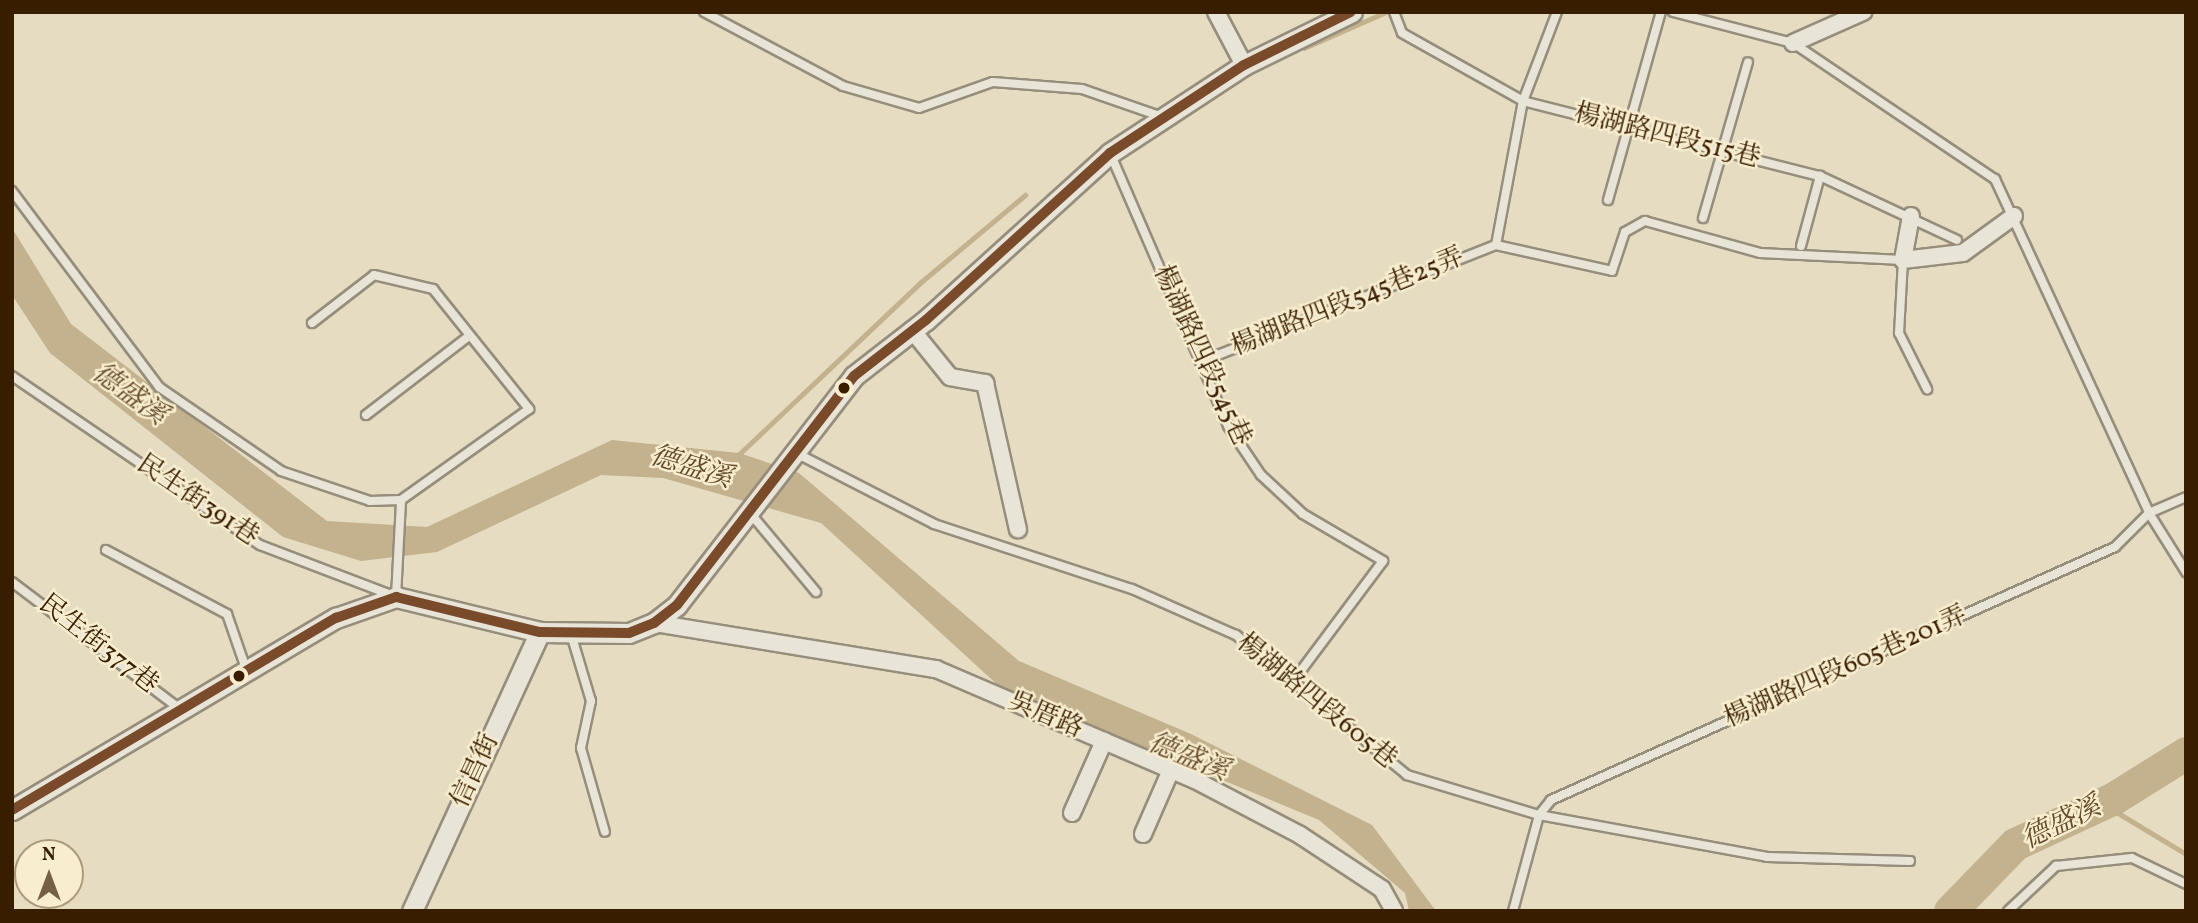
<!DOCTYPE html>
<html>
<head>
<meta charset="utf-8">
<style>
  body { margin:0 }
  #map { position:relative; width:2198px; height:923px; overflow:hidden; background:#e5dcc2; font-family:Vollkorn,"Noto Serif TC",serif }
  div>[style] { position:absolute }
  .water>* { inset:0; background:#c3b28d }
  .stream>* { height:5px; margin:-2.5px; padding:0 2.5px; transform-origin:2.5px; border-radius:2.5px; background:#c3b28d }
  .river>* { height:33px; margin:-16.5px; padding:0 16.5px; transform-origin:16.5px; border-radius:16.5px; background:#c3b28d }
  .roads { filter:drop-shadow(2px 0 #968d7b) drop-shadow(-2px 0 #968d7b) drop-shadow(0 2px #968d7b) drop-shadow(0 -2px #968d7b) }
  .service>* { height:8px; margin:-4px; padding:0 4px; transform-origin:4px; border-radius:4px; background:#e9e4d8 }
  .minor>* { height:16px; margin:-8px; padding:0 8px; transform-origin:8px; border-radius:8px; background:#e9e4d8 }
  .tertiary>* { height:19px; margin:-9.5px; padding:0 9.5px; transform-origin:9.5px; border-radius:9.5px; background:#e9e4d8 }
  .bus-1>* { height:10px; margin:-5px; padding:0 5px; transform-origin:5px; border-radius:5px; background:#7a4b2a }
  .dots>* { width:19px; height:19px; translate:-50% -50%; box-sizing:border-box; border:4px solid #f8edce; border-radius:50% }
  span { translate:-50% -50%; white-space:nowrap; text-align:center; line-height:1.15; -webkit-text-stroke:5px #f8edce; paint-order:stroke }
  .street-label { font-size:26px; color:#391d01 }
  .water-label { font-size:28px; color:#644b2a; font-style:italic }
  .frame { position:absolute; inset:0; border:14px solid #391d01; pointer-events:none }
  .north { position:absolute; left:14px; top:839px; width:70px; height:70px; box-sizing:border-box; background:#f8edce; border:2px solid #ac9a7c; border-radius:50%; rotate:0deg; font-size:19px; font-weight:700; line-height:28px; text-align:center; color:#391d01 }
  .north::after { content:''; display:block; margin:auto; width:24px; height:32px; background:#756045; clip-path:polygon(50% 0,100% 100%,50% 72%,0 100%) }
</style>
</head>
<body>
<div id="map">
  <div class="water">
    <div style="clip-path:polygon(12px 228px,71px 324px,327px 521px,427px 527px,612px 440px,739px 453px,799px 473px,1019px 661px,1191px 734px,1372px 825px,1436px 911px,1409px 911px,1405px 893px,1319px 820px,1002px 689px,821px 523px,663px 478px,601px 475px,437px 552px,361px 561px,283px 537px,50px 353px,12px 295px)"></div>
  </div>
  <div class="stream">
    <div style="left:1304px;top:48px;width:90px;rotate:-23.7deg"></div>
    <div style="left:737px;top:456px;width:253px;rotate:-43.4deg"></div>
    <div style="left:921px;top:282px;width:136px;rotate:-39.9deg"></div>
    <div style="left:2103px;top:804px;width:97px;rotate:31.1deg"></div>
  </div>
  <div class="river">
    <div style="left:1950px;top:911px;width:93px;rotate:-45.9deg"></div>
    <div style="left:2015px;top:844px;width:109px;rotate:-24.9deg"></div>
    <div style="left:2114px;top:798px;width:85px;rotate:-32deg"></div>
  </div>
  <div class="roads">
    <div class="service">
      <div style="left:704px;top:12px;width:157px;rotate:28deg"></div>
      <div style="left:843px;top:86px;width:79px;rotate:16.1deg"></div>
      <div style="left:919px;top:108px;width:78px;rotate:-19.4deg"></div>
      <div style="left:993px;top:82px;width:89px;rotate:4.5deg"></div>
      <div style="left:1082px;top:89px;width:83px;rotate:19.1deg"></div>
      <div style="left:1394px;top:12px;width:22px;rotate:69deg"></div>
      <div style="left:1402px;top:33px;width:139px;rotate:29.3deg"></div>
      <div style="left:1523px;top:101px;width:306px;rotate:14.2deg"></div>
      <div style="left:1820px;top:176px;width:151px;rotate:25deg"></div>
      <div style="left:1673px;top:12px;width:124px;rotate:14.5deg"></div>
      <div style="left:1793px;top:43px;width:244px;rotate:34deg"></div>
      <div style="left:1995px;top:179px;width:368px;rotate:65.2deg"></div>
      <div style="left:2149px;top:513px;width:70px;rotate:57.9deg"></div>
      <div style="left:1110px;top:153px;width:297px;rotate:66.6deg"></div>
      <div style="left:1228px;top:426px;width:59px;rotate:56deg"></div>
      <div style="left:1261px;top:475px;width:57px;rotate:42.9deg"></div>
      <div style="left:1303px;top:514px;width:93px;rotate:30.4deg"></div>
      <div style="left:1383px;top:561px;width:149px;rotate:126.8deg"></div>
      <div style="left:12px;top:191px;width:245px;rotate:53.1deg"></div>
      <div style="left:159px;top:387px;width:148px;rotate:34.5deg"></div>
      <div style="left:281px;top:471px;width:94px;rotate:18.6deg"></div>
      <div style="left:370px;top:501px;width:31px;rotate:-2deg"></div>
      <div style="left:1608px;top:200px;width:195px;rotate:-74.3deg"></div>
      <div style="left:1703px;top:218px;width:162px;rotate:-73.9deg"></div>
      <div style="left:1496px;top:245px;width:119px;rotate:12.6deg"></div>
      <div style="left:1612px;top:271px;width:41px;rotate:-71.6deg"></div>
      <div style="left:1625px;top:232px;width:23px;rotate:-29deg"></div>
      <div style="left:1645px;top:221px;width:119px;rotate:15.5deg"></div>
      <div style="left:1760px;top:253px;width:143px;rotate:2.8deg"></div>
      <div style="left:1903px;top:260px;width:73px;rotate:93.1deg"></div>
      <div style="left:1899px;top:333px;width:63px;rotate:63.4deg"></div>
      <div style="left:1496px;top:245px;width:147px;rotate:-79.4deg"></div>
      <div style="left:1523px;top:101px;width:95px;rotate:-69.1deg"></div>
      <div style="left:1801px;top:246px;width:73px;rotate:-74.8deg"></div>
      <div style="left:312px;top:323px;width:78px;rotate:-37.7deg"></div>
      <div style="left:374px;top:275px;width:61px;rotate:13.3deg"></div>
      <div style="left:433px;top:289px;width:154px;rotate:51.3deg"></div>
      <div style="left:529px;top:409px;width:157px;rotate:144.6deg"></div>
      <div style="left:1200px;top:362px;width:318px;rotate:-21.6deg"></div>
      <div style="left:12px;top:376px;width:300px;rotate:34.3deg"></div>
      <div style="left:260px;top:545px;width:146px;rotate:20.9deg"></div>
      <div style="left:396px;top:597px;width:97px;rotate:-87deg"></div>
      <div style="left:366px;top:415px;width:130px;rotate:-37.5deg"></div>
      <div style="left:796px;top:453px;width:155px;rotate:27.2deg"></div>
      <div style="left:934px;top:524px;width:208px;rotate:18.2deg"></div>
      <div style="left:1132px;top:589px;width:114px;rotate:23.9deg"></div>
      <div style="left:1236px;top:635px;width:221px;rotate:39.3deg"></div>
      <div style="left:1407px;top:775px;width:138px;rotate:16.9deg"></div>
      <div style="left:1539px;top:815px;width:232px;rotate:10.4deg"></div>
      <div style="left:1767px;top:857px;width:143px;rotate:1.6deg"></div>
      <div style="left:750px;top:513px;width:103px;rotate:50.1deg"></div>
      <div style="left:106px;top:550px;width:137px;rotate:27.9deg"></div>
      <div style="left:227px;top:614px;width:58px;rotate:70.9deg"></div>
      <div style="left:12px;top:582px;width:211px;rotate:37.1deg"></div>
      <div style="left:571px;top:634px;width:70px;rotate:73.4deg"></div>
      <div style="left:591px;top:701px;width:48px;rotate:102deg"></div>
      <div style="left:581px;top:748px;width:87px;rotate:74.1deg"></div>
      <div style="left:1513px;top:911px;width:99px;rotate:-74.8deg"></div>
      <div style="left:1539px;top:815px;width:19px;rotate:-51deg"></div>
      <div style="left:1551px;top:800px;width:618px;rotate:-24.16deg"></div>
      <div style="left:2115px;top:547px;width:48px;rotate:-45deg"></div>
      <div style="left:2149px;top:513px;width:40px;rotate:-23.4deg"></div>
      <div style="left:2008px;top:911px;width:66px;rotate:-43.2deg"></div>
      <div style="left:2056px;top:866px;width:76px;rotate:-6deg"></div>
      <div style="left:2132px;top:858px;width:60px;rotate:25.7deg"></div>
    </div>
    <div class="minor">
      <div style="left:1216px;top:12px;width:60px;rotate:62.2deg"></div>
      <div style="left:1793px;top:43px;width:77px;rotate:-23.9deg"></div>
      <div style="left:1911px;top:216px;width:45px;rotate:100.3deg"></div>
      <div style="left:1903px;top:260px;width:60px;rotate:-6.7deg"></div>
      <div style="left:1963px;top:253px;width:63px;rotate:-36deg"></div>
      <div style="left:912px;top:330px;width:60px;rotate:51deg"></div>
      <div style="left:950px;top:377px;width:36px;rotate:10deg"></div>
      <div style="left:985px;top:383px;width:150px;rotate:77.3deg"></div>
      <div style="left:654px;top:623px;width:286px;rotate:9.3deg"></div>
      <div style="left:936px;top:669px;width:282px;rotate:23.2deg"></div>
      <div style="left:1195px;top:780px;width:119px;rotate:27.6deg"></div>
      <div style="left:1300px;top:835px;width:98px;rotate:33.4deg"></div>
      <div style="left:1382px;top:889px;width:25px;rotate:61deg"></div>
      <div style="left:1072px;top:813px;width:79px;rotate:-66deg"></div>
      <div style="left:1143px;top:834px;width:70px;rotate:-66.4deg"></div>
    </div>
    <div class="tertiary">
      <div style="left:12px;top:810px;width:377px;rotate:-30.7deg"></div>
      <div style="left:336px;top:618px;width:64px;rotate:-19.3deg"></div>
      <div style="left:396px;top:597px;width:148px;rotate:13.7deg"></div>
      <div style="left:540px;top:632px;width:89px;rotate:0.6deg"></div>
      <div style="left:629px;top:633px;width:27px;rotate:-22deg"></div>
      <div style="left:654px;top:623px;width:29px;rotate:-38deg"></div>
      <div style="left:677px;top:605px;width:289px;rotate:-52.3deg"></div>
      <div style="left:854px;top:376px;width:91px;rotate:-37.9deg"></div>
      <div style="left:926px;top:320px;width:248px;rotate:-42.2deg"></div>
      <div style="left:1110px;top:153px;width:160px;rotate:-33.3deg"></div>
      <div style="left:1244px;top:65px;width:120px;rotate:-26.1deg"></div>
      <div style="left:412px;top:911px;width:307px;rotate:-65.4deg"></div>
    </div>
  </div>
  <div class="bus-1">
    <div style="left:12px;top:810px;width:377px;rotate:-30.7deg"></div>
    <div style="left:336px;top:618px;width:64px;rotate:-19.3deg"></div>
    <div style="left:396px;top:597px;width:148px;rotate:13.7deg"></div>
    <div style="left:540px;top:632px;width:89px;rotate:0.6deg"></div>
    <div style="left:629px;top:633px;width:27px;rotate:-22deg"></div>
    <div style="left:654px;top:623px;width:29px;rotate:-38deg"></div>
    <div style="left:677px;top:605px;width:289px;rotate:-52.3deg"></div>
    <div style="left:854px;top:376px;width:91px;rotate:-37.9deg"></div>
    <div style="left:926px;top:320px;width:248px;rotate:-42.2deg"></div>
    <div style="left:1110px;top:153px;width:160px;rotate:-33.3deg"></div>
    <div style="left:1244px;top:65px;width:119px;rotate:-26.4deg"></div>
  </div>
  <div class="dots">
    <div style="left:844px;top:388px;background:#391d01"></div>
    <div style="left:239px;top:676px;background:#391d01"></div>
  </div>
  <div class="street-label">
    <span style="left:1667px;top:137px;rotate:14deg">楊湖路四段515巷</span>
    <span style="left:1348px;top:303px;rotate:-22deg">楊湖路四段545巷25弄</span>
    <span style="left:1201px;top:356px;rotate:65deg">楊湖路四段545巷</span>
    <span style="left:197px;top:501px;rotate:34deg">民生街391巷</span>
    <span style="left:98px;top:645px;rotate:38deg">民生街377巷</span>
    <span style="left:1846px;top:668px;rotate:-24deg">楊湖路四段605巷201弄</span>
    <span style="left:1316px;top:702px;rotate:39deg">楊湖路四段605巷</span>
    <span style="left:1045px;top:716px;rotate:23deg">吳厝路</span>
    <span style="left:476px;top:771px;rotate:-65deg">信昌街</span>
  </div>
  <div class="water-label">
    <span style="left:129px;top:395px;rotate:36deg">德盛溪</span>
    <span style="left:691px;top:468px;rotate:17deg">德盛溪</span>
    <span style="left:1188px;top:758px;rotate:22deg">德盛溪</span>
    <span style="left:2062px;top:824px;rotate:-26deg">德盛溪</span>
  </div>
  <div class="frame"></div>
  <div class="north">N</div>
</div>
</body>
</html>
